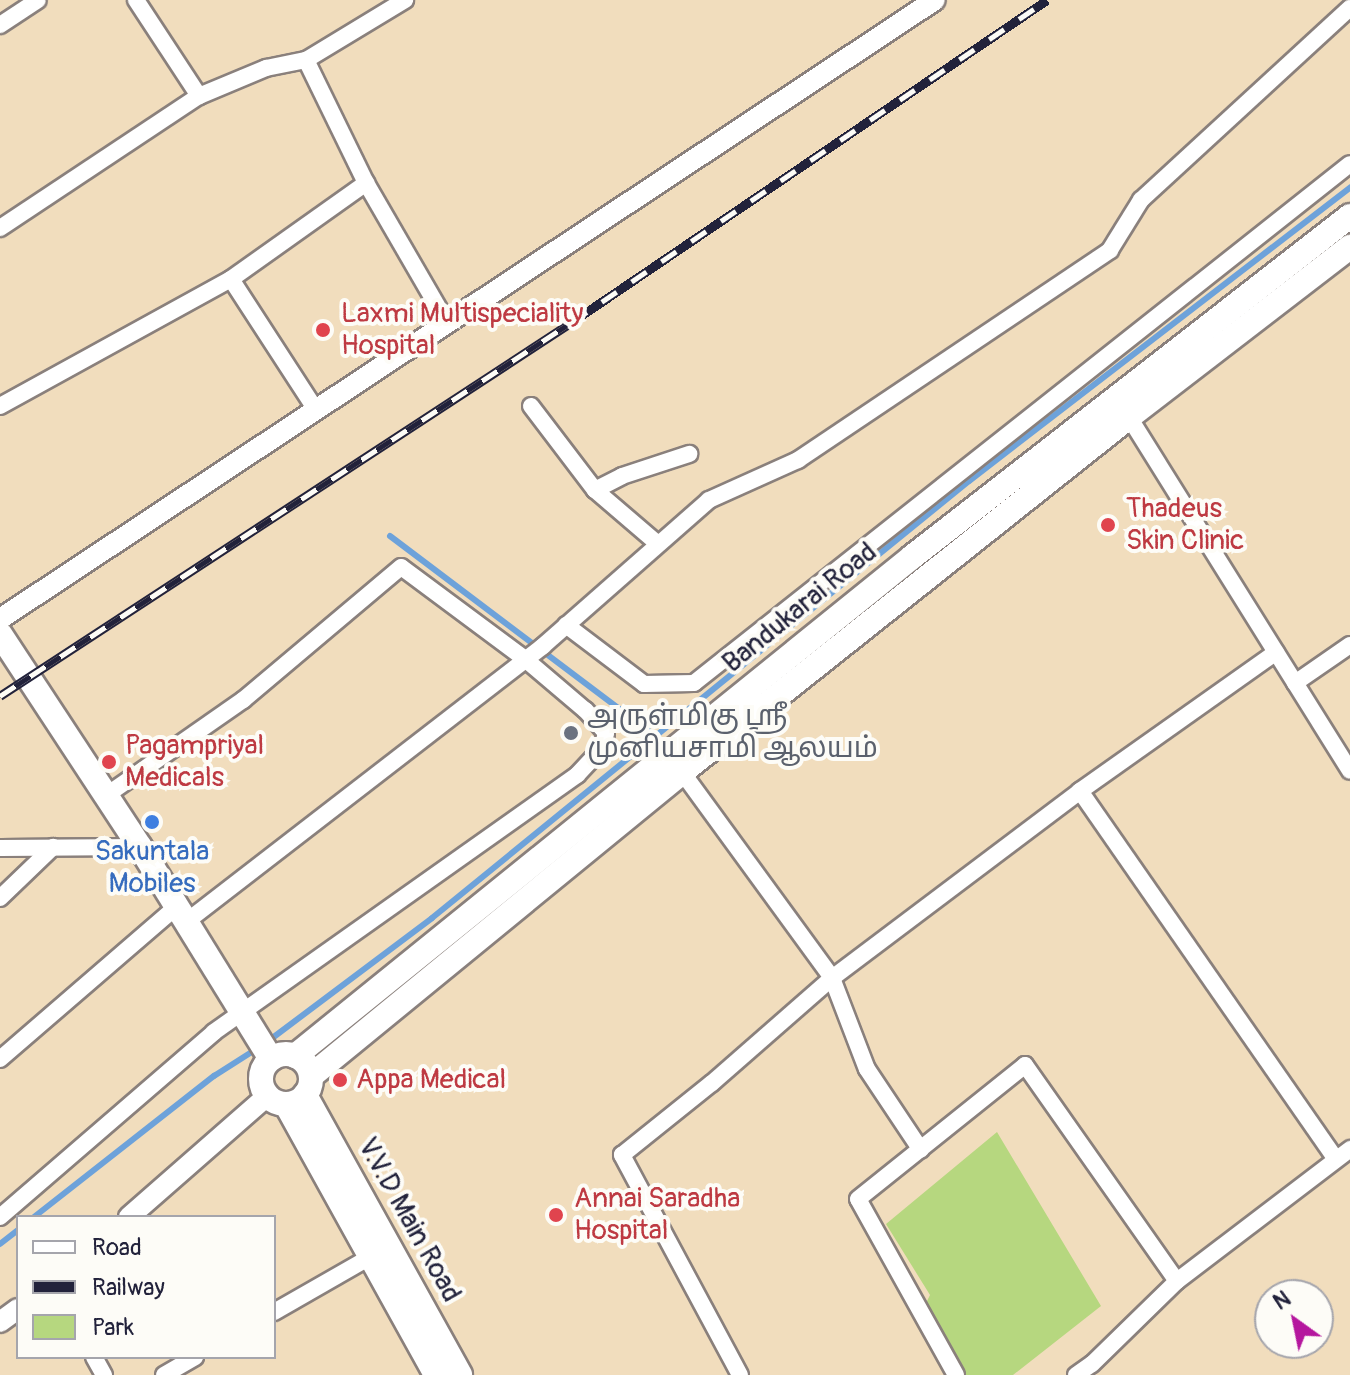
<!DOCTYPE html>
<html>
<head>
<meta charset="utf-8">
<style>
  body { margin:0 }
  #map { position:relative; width:1350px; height:1375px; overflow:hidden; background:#f1ddbd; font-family:Pangolin,"Noto Sans Tamil",sans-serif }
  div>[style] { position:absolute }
  .green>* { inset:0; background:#b6d77f }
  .stream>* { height:6px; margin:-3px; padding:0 3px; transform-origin:3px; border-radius:3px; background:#6da2da }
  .roads { filter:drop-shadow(2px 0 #8a807c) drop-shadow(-2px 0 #8a807c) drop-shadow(0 2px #8a807c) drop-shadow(0 -2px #8a807c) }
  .minor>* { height:16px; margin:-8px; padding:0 8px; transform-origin:8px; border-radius:8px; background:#fff }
  .tertiary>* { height:20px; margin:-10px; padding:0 10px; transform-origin:10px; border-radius:10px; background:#fff }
  .secondary>* { height:24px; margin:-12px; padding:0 12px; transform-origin:12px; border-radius:12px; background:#fff }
  .secondary>.ring { margin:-12px; padding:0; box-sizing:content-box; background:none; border:24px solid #fff; border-radius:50% }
  .rail>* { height:9px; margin-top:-4.5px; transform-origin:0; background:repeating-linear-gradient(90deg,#fdfcf7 0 18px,#22223b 0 36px); box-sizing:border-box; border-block:2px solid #22223b }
  .dots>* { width:22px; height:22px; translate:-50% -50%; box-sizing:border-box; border:4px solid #fdfcf7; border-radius:50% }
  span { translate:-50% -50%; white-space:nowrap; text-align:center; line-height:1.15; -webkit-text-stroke:8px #fdfcf7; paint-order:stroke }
  .health-label { font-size:28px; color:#be3a42 }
  .left { translate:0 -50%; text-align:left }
  .street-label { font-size:28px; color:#22223b }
  .worship-label { font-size:28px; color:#5b616d }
  .shop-label { font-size:28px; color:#366cbe }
  .legend { position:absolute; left:16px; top:1215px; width:260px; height:144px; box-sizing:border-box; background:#fdfcf7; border:2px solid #a5a5ac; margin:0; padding:10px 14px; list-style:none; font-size:24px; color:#22223b }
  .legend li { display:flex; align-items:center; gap:16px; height:40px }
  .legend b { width:40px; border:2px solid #a5a5ac }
  .north { position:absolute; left:1254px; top:1279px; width:80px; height:80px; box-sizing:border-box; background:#fdfcf7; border:2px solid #a5a5ac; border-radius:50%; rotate:327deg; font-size:22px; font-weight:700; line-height:32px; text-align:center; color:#22223b }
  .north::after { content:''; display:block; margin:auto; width:28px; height:36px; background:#b5179e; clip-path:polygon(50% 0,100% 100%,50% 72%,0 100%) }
</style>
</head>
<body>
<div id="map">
  <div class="green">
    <div style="clip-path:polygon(997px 1132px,1101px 1306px,1013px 1375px,964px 1375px,924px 1307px,930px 1295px,886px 1224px)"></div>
  </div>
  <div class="stream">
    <div style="left:390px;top:536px;width:332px;rotate:37deg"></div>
    <div style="left:267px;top:1042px;width:206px;rotate:-36.9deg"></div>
    <div style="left:432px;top:918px;width:692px;rotate:-39.14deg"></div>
    <div style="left:969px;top:481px;width:481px;rotate:-37.6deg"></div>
    <div style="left:34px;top:1217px;width:229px;rotate:-38.1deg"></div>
    <div style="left:214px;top:1076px;width:52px;rotate:-32.5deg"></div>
    <div style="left:0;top:1244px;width:23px;rotate:-38deg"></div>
  </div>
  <div class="roads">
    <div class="minor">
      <div style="left:136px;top:0;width:115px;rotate:56.7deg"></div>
      <div style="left:0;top:25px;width:45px;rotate:-33.3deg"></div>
      <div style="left:306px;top:60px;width:137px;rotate:64deg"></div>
      <div style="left:366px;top:183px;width:162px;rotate:59.9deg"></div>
      <div style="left:0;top:228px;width:239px;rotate:-33.6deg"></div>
      <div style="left:199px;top:96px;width:73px;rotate:-22.7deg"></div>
      <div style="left:266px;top:68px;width:41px;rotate:-11.3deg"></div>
      <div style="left:306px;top:60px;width:116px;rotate:-31.2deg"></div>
      <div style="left:0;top:406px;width:264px;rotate:-28.8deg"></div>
      <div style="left:531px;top:406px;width:106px;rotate:52.7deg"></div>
      <div style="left:595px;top:490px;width:83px;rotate:40.6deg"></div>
      <div style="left:316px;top:410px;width:156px;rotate:-123deg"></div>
      <div style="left:231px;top:279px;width:166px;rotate:-35.4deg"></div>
      <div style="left:1129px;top:417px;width:417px;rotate:58deg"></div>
      <div style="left:595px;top:490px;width:30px;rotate:-27deg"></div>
      <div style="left:622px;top:476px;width:71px;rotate:-18.2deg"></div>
      <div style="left:566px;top:625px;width:98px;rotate:37.1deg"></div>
      <div style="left:644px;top:684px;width:50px;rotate:-1.1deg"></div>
      <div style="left:694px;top:683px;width:836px;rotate:-38.35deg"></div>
      <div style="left:1295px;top:683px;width:67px;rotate:-34.6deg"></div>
      <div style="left:682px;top:772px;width:255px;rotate:53.9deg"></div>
      <div style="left:832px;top:978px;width:97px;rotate:69deg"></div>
      <div style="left:867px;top:1069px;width:97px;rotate:56.3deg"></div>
      <div style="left:1080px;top:791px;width:240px;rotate:-35.3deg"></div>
      <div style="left:0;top:848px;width:140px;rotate:-0.4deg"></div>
      <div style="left:0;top:898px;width:74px;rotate:-43.9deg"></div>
      <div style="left:186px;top:922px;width:451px;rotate:-37.7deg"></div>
      <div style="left:543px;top:646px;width:221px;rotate:-41.3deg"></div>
      <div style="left:709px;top:500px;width:98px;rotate:-24.2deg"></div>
      <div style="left:798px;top:460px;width:376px;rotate:-33.9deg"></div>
      <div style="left:1110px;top:250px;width:59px;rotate:-58.2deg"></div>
      <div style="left:1141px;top:200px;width:284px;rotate:-42.6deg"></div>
      <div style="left:0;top:1059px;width:234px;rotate:-40.8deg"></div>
      <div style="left:0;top:1217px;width:283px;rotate:-40.8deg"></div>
      <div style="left:214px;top:1032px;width:445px;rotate:-35.3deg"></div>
      <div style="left:577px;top:775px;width:37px;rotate:-47deg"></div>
      <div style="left:602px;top:748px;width:16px;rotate:-75deg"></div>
      <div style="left:606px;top:733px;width:31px;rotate:-132deg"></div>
      <div style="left:585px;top:710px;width:79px;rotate:-139.6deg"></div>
      <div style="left:525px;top:659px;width:154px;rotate:-143.4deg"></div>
      <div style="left:401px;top:567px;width:207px;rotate:139.9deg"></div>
      <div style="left:243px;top:700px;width:166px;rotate:145.1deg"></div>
      <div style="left:274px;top:1312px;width:111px;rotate:-29.8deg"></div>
      <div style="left:94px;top:1357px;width:21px;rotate:61deg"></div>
      <div style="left:164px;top:1375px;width:36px;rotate:-30deg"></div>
      <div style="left:740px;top:1375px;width:250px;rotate:-118.2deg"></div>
      <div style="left:622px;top:1155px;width:115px;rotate:-38.7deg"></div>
      <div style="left:712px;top:1083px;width:159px;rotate:-41.2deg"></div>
      <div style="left:832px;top:978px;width:311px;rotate:-37deg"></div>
      <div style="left:1080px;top:791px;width:447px;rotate:55.2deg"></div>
      <div style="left:956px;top:1375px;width:201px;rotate:-119.1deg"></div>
      <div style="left:858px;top:1199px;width:214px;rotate:-38.7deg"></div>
      <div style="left:1025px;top:1065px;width:264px;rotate:54.9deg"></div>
      <div style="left:1076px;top:1375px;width:19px;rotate:-35deg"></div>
      <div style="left:1092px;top:1364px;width:119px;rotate:-44.3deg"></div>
      <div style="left:1177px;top:1281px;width:218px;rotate:-37.3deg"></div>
    </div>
    <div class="tertiary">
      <div style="left:0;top:619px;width:1121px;rotate:-33.51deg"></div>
      <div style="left:129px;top:1217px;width:184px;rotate:-41.2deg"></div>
      <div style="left:0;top:1322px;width:22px;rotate:-36deg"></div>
    </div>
    <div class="secondary">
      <div style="left:0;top:634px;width:255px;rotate:56.7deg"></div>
      <div style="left:140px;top:847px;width:249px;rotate:58.3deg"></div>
      <div class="ring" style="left:261px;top:1054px;width:26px;height:26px"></div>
      <div style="left:295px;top:1056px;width:794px;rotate:-38.96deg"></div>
      <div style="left:912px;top:557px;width:555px;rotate:-37.9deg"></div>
      <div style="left:311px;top:1076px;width:480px;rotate:-39.3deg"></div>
      <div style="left:682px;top:772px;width:571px;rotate:-38.46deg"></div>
      <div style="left:1129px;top:417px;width:279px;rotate:-37.6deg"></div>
      <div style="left:305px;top:1095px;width:320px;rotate:61deg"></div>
      <div style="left:286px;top:1104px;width:310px;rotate:61deg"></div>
    </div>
  </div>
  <div class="rail">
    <div style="left:0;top:696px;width:683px;rotate:-33.18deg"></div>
    <div style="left:572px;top:322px;width:574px;rotate:-34.13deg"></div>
  </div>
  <div class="dots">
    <div style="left:323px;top:330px;background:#e0444e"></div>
    <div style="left:1108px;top:525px;background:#e0444e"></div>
    <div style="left:571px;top:733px;background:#6b7280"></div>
    <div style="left:109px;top:762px;background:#e0444e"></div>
    <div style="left:152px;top:822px;background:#3f7fe0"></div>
    <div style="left:340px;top:1080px;background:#e0444e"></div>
    <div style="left:556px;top:1215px;background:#e0444e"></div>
  </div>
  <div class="health-label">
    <span class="left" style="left:341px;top:330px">Laxmi Multispeciality<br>Hospital</span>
    <span class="left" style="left:1126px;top:525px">Thadeus<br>Skin Clinic</span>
    <span class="left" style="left:125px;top:762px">Pagampriyal<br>Medicals</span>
    <span class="left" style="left:356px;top:1080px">Appa Medical</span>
    <span class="left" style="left:574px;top:1215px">Annai Saradha<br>Hospital</span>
  </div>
  <div class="street-label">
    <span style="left:800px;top:608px;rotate:-39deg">Bandukarai Road</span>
    <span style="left:409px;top:1220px;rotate:61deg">V.V.D Main Road</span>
  </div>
  <div class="worship-label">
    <span class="left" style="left:587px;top:733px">அருள்மிகு ஶ்ரீ<br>முனியசாமி ஆலயம்</span>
  </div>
  <div class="shop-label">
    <span style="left:152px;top:868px">Sakuntala<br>Mobiles</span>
  </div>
  <ul class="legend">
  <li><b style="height:10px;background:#fff"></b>Road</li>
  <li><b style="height:10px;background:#22223b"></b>Railway</li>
  <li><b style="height:22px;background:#b6d77f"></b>Park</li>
  </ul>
  <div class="north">N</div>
</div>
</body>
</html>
